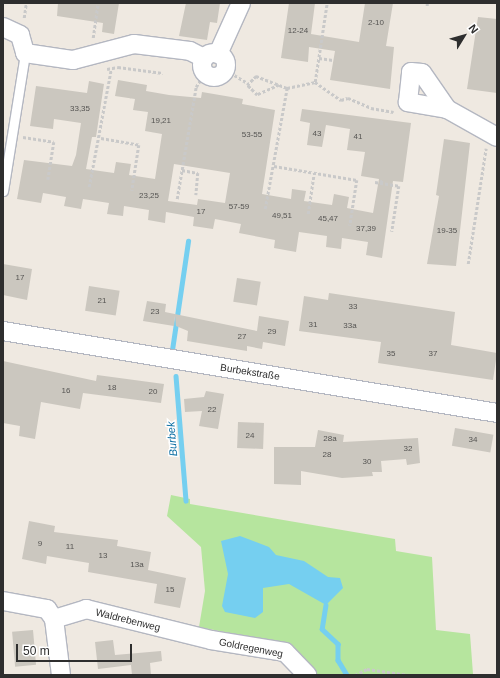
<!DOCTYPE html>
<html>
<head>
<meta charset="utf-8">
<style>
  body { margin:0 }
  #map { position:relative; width:500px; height:678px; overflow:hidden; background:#efe9e1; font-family:Arial,sans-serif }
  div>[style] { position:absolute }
  .green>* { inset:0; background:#b6e59e }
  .water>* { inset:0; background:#75cff0 }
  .stream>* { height:4.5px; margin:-2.25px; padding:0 2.25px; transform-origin:2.25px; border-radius:2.25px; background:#75cff0 }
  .building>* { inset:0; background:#cbc7bf; transform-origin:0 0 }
  .path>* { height:2.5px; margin-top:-1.25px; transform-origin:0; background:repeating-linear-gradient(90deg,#c9c9c9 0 3px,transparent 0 5px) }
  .roads { filter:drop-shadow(1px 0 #b4b7c1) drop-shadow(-1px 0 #b4b7c1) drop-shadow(0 1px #b4b7c1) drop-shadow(0 -1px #b4b7c1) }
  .lane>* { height:9px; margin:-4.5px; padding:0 4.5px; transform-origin:4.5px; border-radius:4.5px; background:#fff }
  .street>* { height:18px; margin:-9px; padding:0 9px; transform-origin:9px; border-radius:9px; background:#fff }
  .street>.ring { margin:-9px; padding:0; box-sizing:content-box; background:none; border:18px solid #fff; border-radius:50% }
  span { translate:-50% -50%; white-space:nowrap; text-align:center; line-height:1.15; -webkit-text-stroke:3px #fff; paint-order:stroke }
  .number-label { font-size:8px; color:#555452 }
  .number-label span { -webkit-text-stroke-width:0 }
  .street-label { font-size:10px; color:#2e2e2e }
  .water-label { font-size:11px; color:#0d6fa3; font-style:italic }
  .frame { position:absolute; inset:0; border:4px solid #2e2e2e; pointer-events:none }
  .north { position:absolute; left:444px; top:16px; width:40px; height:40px; -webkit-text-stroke:3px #fff; paint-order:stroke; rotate:53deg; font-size:11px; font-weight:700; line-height:16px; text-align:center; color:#2e2e2e }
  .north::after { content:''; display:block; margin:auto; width:14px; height:18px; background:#2e2e2e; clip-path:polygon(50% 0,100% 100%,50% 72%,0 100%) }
  .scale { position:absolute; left:16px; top:644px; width:116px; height:18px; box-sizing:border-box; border:2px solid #2e2e2e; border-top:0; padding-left:5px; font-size:12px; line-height:14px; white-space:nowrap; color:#2e2e2e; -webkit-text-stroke:3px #fff; paint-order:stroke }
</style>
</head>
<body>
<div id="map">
  <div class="green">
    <div style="clip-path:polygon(171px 495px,190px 499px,190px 504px,395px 539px,396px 551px,432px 557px,436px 630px,470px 634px,473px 674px,478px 675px,315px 675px,291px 645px,199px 627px,205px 591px,201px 547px,167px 516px)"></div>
  </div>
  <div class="water">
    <div style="clip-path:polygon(240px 536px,269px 547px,276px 555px,304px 561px,328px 577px,340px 578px,343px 588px,326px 605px,289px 584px,263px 588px,263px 612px,255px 618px,225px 612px,222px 606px,228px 574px,221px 541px)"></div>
  </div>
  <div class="stream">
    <div style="left:172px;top:350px;width:110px;rotate:-81.6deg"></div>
    <div style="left:176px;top:376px;width:125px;rotate:85.4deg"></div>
    <div style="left:326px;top:605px;width:24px;rotate:99deg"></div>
    <div style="left:322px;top:629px;width:22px;rotate:43deg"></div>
    <div style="left:338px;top:644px;width:16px;rotate:90deg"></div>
    <div style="left:338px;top:660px;width:17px;rotate:59deg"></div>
  </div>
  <div class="building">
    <div style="clip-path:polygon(58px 3px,119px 3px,114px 34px,102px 32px,103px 23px,57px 16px)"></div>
    <div style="clip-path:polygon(186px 3px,220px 3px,217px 23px,210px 22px,207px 40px,179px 36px)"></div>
    <div style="clip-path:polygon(289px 3px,315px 3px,311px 34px,359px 42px,365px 3px,393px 3px,386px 46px,394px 47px,390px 89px,330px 80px,335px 51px,309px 47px,308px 62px,281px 58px)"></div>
    <div style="clip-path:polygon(478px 17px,497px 19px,497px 93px,467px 89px)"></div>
    <div style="clip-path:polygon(evenodd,118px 80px,147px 85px,146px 91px,169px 95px,201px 98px,202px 92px,243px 99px,242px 104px,275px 110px,262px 194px,291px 199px,292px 189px,306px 191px,304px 201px,332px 205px,334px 194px,349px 197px,347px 208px,373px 213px,379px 179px,361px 176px,365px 152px,347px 150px,350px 129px,326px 125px,322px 147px,307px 145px,310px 123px,300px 121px,302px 109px,411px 123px,403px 182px,393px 181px,382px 258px,366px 255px,368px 242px,342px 238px,341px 249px,326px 247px,327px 236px,299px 232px,296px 252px,274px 248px,275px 240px,239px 233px,241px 224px,215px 219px,213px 229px,193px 226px,194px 217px,166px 212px,165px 223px,148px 220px,149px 210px,124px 206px,123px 216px,107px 214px,109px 203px,83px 199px,81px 209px,64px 206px,66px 197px,43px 193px,41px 203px,17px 199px,24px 160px,72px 166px,76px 155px,81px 123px,54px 119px,53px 129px,30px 126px,36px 86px,87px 93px,89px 81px,104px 84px,96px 137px,92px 137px,86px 169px,114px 173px,116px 162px,131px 164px,129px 175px,155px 179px,162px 134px,145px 131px,148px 112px,133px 110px,135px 99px,115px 96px,118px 80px,174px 164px,230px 173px,225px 203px,198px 199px,197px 205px,168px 201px,174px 164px)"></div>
    <div style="clip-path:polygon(444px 139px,470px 143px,456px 266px,427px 264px,439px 196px,436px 195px)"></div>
    <div style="clip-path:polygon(3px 264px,32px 269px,27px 300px,3px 295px)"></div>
    <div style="left:237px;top:278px;width:24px;height:24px;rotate:9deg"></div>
    <div style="left:89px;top:286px;width:31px;height:25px;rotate:9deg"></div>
    <div style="clip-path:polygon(329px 293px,455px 312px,451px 345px,497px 353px,493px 380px,378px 363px,381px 342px,299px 331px,304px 296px,328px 300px)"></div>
    <div style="clip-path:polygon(147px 301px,166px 304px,165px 312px,257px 331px,259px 316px,289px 321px,285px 346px,263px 342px,262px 349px,247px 346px,247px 351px,187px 341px,188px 331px,176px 326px,175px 316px,174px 326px,143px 321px)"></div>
    <div style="clip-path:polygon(3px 361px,96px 381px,97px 375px,164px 384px,161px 403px,83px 393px,80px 409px,41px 402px,35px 439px,19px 436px,20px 426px,3px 423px)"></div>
    <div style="clip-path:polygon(206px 391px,224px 394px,218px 429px,199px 426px,202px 411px,185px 412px,184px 399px,204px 397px)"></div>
    <div style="left:238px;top:422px;width:26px;height:26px;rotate:2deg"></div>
    <div style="left:455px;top:428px;width:39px;height:18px;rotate:10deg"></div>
    <div style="clip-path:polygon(318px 430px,344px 435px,343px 442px,418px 438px,420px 463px,407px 465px,406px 459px,381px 461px,382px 472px,372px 472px,373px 476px,342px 478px,301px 471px,301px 485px,274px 484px,274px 447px,315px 447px)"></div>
    <div style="clip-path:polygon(29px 521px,55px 526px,54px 532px,118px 540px,117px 546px,151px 552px,148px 570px,186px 578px,180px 608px,154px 603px,157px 584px,88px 572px,89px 563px,47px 556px,46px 564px,22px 559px)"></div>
    <div style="left:33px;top:630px;width:35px;height:21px;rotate:85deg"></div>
    <div style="clip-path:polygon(113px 640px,115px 655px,161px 651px,162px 661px,150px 663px,151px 675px,132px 675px,131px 665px,98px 669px,95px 642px)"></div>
  </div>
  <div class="path">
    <div style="left:427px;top:6px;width:3px;rotate:-90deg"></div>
    <div style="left:24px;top:18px;width:15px;rotate:-82deg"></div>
    <div style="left:93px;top:38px;width:35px;rotate:-82deg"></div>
    <div style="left:319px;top:58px;width:14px;rotate:8deg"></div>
    <div style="left:107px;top:69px;width:11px;rotate:-10deg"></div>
    <div style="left:118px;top:67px;width:45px;rotate:7.6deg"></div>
    <div style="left:226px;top:70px;width:26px;rotate:31deg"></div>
    <div style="left:315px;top:82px;width:32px;rotate:35deg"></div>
    <div style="left:341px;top:100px;width:7px;rotate:-16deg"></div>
    <div style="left:348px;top:98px;width:25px;rotate:23deg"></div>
    <div style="left:371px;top:108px;width:23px;rotate:10deg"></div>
    <div style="left:315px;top:82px;width:80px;rotate:-81.4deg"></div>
    <div style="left:279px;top:85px;width:24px;rotate:156deg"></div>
    <div style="left:257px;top:95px;width:14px;rotate:-135deg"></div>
    <div style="left:247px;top:85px;width:13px;rotate:-45deg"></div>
    <div style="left:256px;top:76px;width:33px;rotate:21deg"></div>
    <div style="left:287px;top:88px;width:29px;rotate:-12deg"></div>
    <div style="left:23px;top:137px;width:31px;rotate:9deg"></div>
    <div style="left:54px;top:142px;width:38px;rotate:99deg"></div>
    <div style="left:101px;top:138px;width:39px;rotate:10deg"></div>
    <div style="left:139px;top:145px;width:46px;rotate:98.8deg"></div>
    <div style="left:274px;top:166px;width:84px;rotate:9.6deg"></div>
    <div style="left:357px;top:180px;width:46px;rotate:98.8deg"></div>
    <div style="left:182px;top:170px;width:16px;rotate:11deg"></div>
    <div style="left:198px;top:173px;width:22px;rotate:95deg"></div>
    <div style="left:375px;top:182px;width:24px;rotate:9deg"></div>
    <div style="left:399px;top:186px;width:46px;rotate:98.8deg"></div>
    <div style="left:381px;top:183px;width:4px;rotate:-76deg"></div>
    <div style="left:89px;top:187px;width:119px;rotate:-79.4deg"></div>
    <div style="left:177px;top:199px;width:114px;rotate:-80.4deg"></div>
    <div style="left:196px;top:87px;width:15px;rotate:-58deg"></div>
    <div style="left:265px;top:209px;width:123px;rotate:-79.7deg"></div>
    <div style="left:308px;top:214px;width:41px;rotate:-81.7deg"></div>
    <div style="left:468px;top:264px;width:117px;rotate:-81.2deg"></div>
    <div style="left:355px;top:675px;width:13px;rotate:-27deg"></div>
    <div style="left:367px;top:669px;width:42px;rotate:8.1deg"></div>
  </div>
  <div class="roads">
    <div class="lane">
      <div style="left:3px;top:191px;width:140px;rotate:-80.9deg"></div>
    </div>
    <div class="street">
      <div style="left:3px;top:27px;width:19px;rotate:25deg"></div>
      <div style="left:20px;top:35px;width:19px;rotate:74deg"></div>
      <div style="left:25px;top:53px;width:49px;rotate:8.3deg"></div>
      <div style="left:73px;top:60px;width:63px;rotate:-14.7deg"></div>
      <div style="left:134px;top:44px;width:56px;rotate:7.1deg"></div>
      <div style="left:190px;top:51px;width:16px;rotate:27deg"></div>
      <div class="ring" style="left:202px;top:53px;width:6px;height:6px"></div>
      <div style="left:218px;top:54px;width:56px;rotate:-65.7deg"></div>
      <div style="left:447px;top:109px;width:40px;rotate:-170deg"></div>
      <div style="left:408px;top:102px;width:30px;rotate:-84deg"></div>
      <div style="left:411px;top:72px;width:11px;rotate:5deg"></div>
      <div style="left:422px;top:73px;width:44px;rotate:55.2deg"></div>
      <div style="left:447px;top:109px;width:57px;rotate:29.2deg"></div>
      <div style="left:3px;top:331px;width:501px;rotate:9.42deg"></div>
      <div style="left:3px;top:601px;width:45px;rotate:10.3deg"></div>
      <div style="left:47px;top:609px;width:12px;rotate:55deg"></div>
      <div style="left:54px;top:619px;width:34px;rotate:-17deg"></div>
      <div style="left:86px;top:609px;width:129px;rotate:13.9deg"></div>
      <div style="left:211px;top:640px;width:75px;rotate:9.2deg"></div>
      <div style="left:285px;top:652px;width:32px;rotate:46deg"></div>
      <div style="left:54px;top:619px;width:56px;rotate:82.9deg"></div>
    </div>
  </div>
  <div class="number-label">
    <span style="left:376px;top:23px">2-10</span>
    <span style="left:298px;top:31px">12-24</span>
    <span style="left:80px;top:109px">33,35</span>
    <span style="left:161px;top:121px">19,21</span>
    <span style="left:317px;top:134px">43</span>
    <span style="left:252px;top:135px">53-55</span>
    <span style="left:358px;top:137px">41</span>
    <span style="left:149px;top:196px">23,25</span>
    <span style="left:239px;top:207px">57-59</span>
    <span style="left:201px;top:212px">17</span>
    <span style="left:282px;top:216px">49,51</span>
    <span style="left:328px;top:219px">45,47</span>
    <span style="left:366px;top:229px">37,39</span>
    <span style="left:447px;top:231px">19-35</span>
    <span style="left:20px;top:278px">17</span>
    <span style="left:102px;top:301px">21</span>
    <span style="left:353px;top:307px">33</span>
    <span style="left:155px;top:312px">23</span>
    <span style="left:313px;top:325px">31</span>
    <span style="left:350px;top:326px">33a</span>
    <span style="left:272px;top:332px">29</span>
    <span style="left:242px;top:337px">27</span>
    <span style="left:391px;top:354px">35</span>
    <span style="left:433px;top:354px">37</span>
    <span style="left:112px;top:388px">18</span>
    <span style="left:66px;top:391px">16</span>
    <span style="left:153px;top:392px">20</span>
    <span style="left:212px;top:410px">22</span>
    <span style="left:250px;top:436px">24</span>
    <span style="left:330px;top:439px">28a</span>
    <span style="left:473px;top:440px">34</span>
    <span style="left:408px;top:449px">32</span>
    <span style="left:327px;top:455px">28</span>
    <span style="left:367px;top:462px">30</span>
    <span style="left:40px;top:544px">9</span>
    <span style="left:70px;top:547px">11</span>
    <span style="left:103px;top:556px">13</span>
    <span style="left:137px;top:565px">13a</span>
    <span style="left:170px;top:590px">15</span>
  </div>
  <div class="street-label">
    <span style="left:250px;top:372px;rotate:9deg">Burbekstraße</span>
    <span style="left:128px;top:620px;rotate:14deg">Waldrebenweg</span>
    <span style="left:251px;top:648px;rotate:11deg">Goldregenweg</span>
  </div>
  <div class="water-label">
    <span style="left:172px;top:439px;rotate:-95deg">Burbek</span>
  </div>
  <div class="frame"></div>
  <div class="north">N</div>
  <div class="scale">50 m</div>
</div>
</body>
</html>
